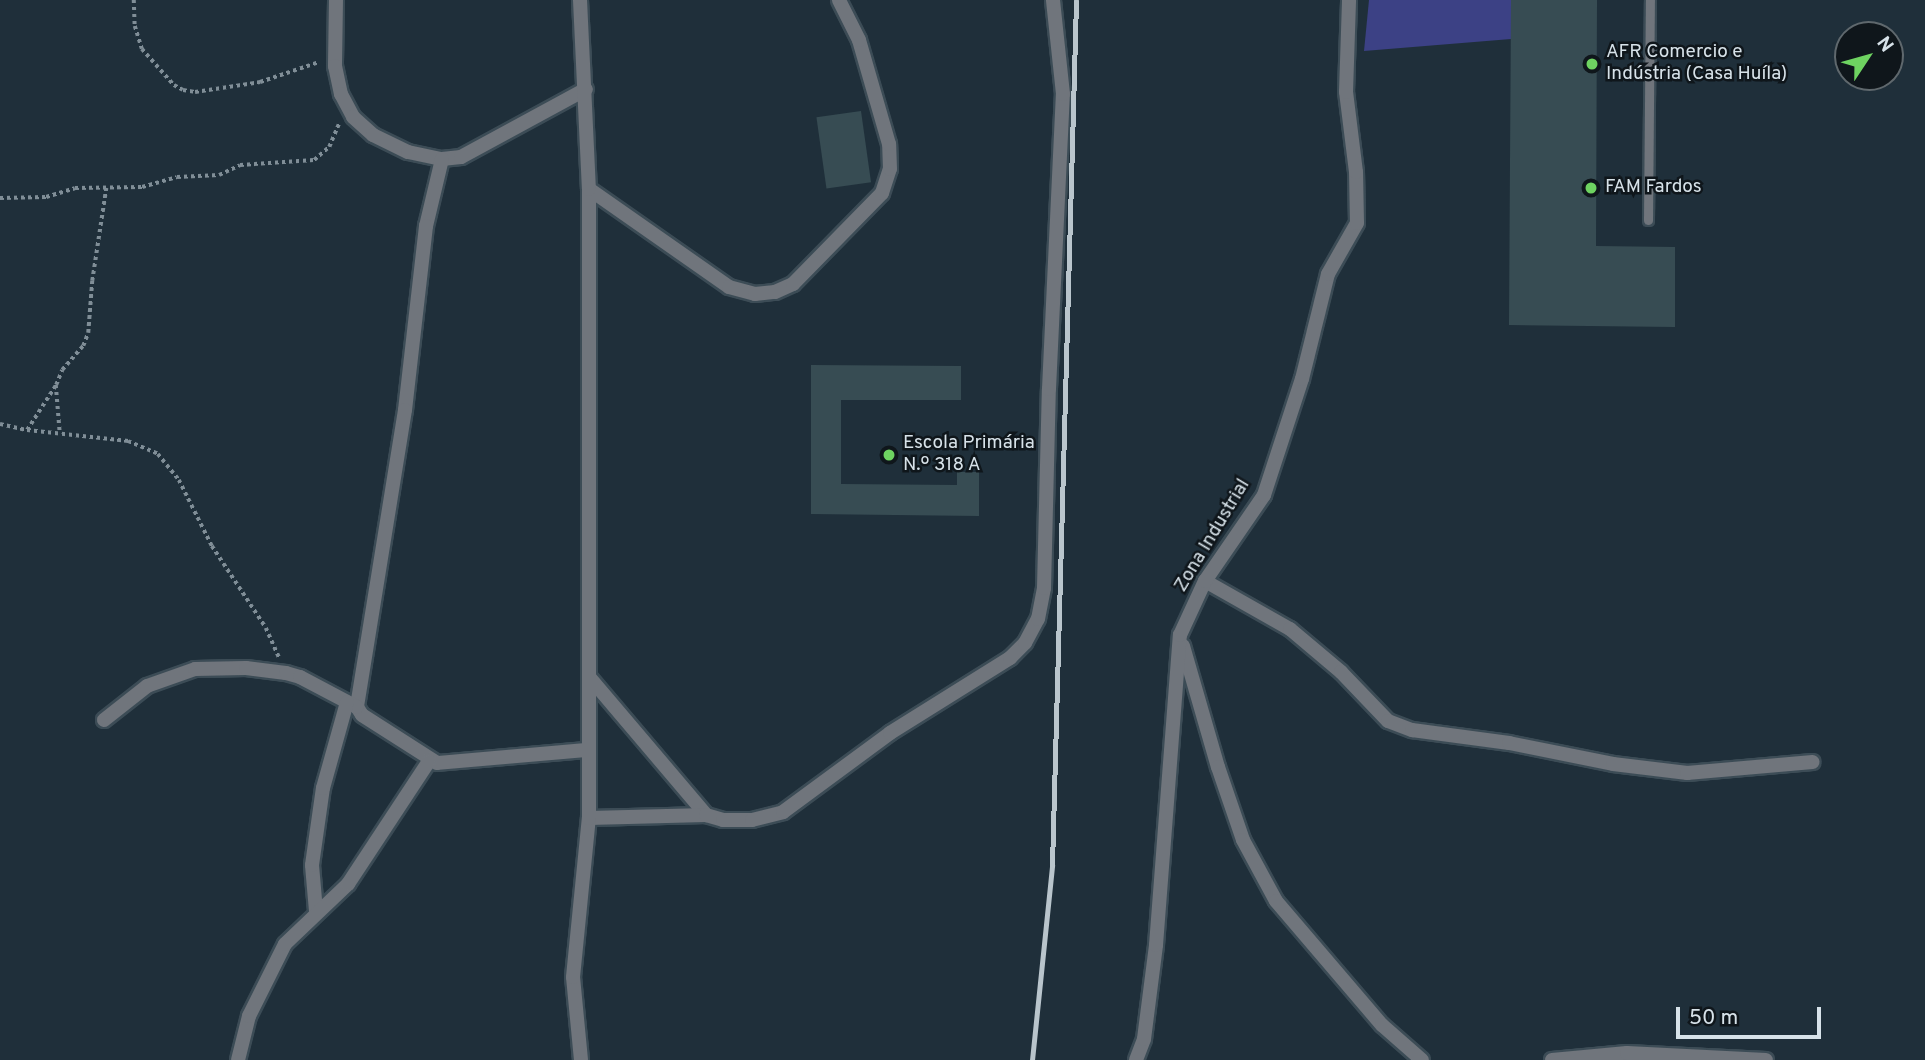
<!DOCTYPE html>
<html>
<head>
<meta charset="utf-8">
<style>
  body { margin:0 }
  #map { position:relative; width:1925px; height:1060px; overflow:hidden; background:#1f2f3a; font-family:Overpass,sans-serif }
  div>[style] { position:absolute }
  .green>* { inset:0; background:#3c4185 }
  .building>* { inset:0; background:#374c53; transform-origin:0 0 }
  .path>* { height:3.5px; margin-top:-1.75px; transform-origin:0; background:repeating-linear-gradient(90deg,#808e97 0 3.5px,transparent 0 7px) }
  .roads { filter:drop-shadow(2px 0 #3c4c56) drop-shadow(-2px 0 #3c4c56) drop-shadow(0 2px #3c4c56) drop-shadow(0 -2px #3c4c56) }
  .service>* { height:9px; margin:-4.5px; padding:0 4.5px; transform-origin:4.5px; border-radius:4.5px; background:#70757c }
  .minor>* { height:14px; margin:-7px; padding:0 7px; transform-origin:7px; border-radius:7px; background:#70757c }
  .tertiary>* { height:14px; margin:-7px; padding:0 7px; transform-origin:7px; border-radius:7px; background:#70757c }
  .rail>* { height:5px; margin:-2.5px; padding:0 2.5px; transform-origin:2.5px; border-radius:2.5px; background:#b9c5cc }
  .dots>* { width:19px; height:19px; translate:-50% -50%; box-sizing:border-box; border:4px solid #0f161b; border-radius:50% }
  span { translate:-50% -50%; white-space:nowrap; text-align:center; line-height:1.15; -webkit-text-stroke:5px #0f161b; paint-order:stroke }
  .poi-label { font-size:19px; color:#d7e2e9 }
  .left { translate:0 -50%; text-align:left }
  .street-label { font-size:19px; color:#d7e2e9 }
  .north { position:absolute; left:1834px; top:21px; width:70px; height:70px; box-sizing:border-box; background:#0f161b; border:2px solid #5f686d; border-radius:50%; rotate:54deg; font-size:19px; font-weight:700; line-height:28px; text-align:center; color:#d7e2e9 }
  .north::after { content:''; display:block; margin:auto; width:24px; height:32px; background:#6ed361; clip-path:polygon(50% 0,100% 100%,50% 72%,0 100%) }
  .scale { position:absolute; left:1676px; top:1007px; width:145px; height:32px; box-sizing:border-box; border:4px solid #d7e2e9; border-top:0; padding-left:9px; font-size:21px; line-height:24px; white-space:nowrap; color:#d7e2e9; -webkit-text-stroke:5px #0f161b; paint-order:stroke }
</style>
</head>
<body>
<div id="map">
  <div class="green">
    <div style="clip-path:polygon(1369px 0,1511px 0,1511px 39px,1364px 51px)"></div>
  </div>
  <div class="building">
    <div style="clip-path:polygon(1511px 0,1597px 0,1596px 246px,1675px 247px,1675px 327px,1509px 325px)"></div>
    <div style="left:861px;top:111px;width:72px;height:45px;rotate:82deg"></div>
    <div style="clip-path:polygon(811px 365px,961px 366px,961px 400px,841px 400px,841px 484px,957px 485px,957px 472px,979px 472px,979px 516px,811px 514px)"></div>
  </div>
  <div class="path">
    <div style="left:134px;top:0;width:26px;rotate:88deg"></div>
    <div style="left:135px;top:26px;width:24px;rotate:73deg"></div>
    <div style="left:142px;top:49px;width:48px;rotate:48.4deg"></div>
    <div style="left:174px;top:85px;width:10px;rotate:29deg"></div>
    <div style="left:183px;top:90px;width:12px;rotate:9deg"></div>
    <div style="left:195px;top:92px;width:66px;rotate:-8.7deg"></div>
    <div style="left:260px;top:82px;width:62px;rotate:-18.7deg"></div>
    <div style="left:0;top:198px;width:46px;rotate:-1.2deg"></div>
    <div style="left:46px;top:197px;width:30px;rotate:-17deg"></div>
    <div style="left:75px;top:188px;width:67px;rotate:-0.9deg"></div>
    <div style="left:142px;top:187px;width:36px;rotate:-16deg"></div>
    <div style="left:177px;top:177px;width:42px;rotate:-2.7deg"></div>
    <div style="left:219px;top:175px;width:23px;rotate:-25deg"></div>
    <div style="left:240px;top:165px;width:74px;rotate:-3.9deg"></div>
    <div style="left:314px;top:160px;width:20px;rotate:-41deg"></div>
    <div style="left:329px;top:147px;width:25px;rotate:-67deg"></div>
    <div style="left:56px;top:385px;width:49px;rotate:85.3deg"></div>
    <div style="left:0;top:424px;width:28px;rotate:13deg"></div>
    <div style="left:27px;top:430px;width:102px;rotate:6.2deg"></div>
    <div style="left:128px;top:441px;width:33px;rotate:23deg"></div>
    <div style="left:158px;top:454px;width:33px;rotate:51deg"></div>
    <div style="left:179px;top:480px;width:74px;rotate:63.4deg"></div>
    <div style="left:212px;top:546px;width:98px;rotate:56.6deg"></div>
    <div style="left:266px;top:628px;width:32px;rotate:66deg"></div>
    <div style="left:27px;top:430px;width:54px;rotate:-57.2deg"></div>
    <div style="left:56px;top:385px;width:16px;rotate:-68deg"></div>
    <div style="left:62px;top:370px;width:32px;rotate:-49deg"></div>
    <div style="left:83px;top:346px;width:14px;rotate:-69deg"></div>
    <div style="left:88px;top:333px;width:52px;rotate:-85.6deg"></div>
    <div style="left:92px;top:281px;width:94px;rotate:-81.4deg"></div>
  </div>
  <div class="roads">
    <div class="service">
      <div style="left:1648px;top:220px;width:220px;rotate:-89.5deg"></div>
    </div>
    <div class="minor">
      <div style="left:336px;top:0;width:66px;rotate:90.9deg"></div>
      <div style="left:335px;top:66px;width:29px;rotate:78deg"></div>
      <div style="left:341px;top:94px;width:26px;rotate:62deg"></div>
      <div style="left:353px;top:117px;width:27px;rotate:42deg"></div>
      <div style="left:373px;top:135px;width:39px;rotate:26deg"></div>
      <div style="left:408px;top:152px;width:35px;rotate:12deg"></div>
      <div style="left:442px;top:159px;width:19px;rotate:-6deg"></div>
      <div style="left:461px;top:157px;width:142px;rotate:-28.5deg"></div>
      <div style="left:442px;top:159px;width:69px;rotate:103.4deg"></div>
      <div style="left:426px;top:226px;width:185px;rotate:96.5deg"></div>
      <div style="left:405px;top:410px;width:301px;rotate:99.2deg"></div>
      <div style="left:357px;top:707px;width:9px;rotate:58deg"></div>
      <div style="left:362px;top:715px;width:89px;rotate:32.6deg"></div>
      <div style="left:437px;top:763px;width:151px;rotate:-5deg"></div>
      <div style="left:589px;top:189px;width:171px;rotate:35deg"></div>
      <div style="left:729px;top:287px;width:27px;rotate:15deg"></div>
      <div style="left:755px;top:294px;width:20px;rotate:-6deg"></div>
      <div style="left:775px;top:292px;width:20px;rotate:-24deg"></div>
      <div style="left:793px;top:284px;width:127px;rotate:-45.6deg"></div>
      <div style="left:882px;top:193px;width:25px;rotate:-72deg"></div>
      <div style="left:890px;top:169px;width:25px;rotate:-92deg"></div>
      <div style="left:889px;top:144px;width:108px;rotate:-106.1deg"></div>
      <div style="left:859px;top:40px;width:45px;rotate:-116.6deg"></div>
      <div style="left:1205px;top:581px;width:98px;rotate:29.5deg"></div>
      <div style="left:1290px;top:629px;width:67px;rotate:40.1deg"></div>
      <div style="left:1341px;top:672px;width:68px;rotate:46.2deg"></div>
      <div style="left:1388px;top:721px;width:26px;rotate:21deg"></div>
      <div style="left:1412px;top:730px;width:98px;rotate:7.6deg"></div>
      <div style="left:1509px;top:743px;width:106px;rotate:11.4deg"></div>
      <div style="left:1613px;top:764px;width:75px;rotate:6.9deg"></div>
      <div style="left:1687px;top:773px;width:126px;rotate:-5deg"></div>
      <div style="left:1183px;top:646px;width:126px;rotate:73.9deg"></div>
      <div style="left:1218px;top:767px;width:77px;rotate:71.1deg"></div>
      <div style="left:1243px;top:840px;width:69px;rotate:61.6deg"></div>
      <div style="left:1276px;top:901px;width:163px;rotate:49.5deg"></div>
      <div style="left:1382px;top:1025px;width:53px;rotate:41.2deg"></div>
      <div style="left:590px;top:678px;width:180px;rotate:49.7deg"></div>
      <div style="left:104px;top:720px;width:55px;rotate:-38.3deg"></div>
      <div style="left:147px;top:686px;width:51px;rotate:-19.5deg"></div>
      <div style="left:195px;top:669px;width:51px;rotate:-1.1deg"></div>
      <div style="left:246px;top:668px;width:40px;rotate:7.1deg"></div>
      <div style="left:286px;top:673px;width:15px;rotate:16deg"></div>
      <div style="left:300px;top:677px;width:64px;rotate:27.8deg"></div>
      <div style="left:589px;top:818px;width:117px;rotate:-1.5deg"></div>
      <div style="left:706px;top:815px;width:18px;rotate:16deg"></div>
      <div style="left:723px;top:820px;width:29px"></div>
      <div style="left:752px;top:820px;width:32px;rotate:-14deg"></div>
      <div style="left:783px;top:812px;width:133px;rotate:-36.4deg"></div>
      <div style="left:890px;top:733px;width:142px;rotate:-32deg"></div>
      <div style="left:1010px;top:658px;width:21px;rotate:-45deg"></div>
      <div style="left:1025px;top:643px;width:27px;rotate:-62deg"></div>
      <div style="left:1038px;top:619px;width:32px;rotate:-79deg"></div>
      <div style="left:1044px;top:588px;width:199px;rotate:-88.6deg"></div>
      <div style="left:1049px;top:389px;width:295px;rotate:-87.3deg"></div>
      <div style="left:1063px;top:94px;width:95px;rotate:-96.1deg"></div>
      <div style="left:316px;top:911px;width:46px;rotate:-95deg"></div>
      <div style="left:312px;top:865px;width:78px;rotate:-81.9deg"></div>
      <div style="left:323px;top:788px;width:89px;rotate:-74.4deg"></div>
      <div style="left:238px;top:1060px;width:45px;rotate:-76deg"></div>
      <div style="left:249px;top:1016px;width:80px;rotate:-63.4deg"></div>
      <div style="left:285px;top:944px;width:87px;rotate:-43.6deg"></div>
      <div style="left:348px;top:884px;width:147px;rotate:-56.6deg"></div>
      <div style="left:581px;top:1060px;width:83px;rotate:-95.5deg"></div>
      <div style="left:573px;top:977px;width:160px;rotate:-84.3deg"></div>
      <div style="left:589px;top:818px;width:629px;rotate:-90deg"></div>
      <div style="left:1136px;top:1060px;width:22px;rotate:-69deg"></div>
      <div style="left:1144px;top:1039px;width:95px;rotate:-82.7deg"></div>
      <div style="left:1156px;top:945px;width:311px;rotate:-85.6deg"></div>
      <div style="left:1180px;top:635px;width:60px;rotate:-65.2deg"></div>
      <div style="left:1205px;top:581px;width:104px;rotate:-55.5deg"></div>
      <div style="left:1264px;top:495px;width:122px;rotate:-71.9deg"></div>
      <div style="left:1302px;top:379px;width:108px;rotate:-76.1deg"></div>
      <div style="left:1328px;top:274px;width:59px;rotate:-60.4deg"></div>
      <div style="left:1357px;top:223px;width:51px;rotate:-91.1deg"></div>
      <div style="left:1356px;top:172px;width:81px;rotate:-97.1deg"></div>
      <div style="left:1346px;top:92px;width:92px;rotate:-88.1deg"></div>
      <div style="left:1552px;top:1060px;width:75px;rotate:-5.3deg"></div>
      <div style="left:1627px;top:1053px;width:139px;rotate:2.9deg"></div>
    </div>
    <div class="tertiary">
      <div style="left:580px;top:0;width:189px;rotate:87.3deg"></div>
    </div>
  </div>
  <div class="rail">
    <div style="left:1032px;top:1060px;width:196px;rotate:-84.1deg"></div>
    <div style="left:1052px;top:865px;width:865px;rotate:-88.41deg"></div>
  </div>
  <div class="dots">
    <div style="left:1592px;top:64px;background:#6ed361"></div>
    <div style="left:1591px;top:188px;background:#6ed361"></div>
    <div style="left:889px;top:455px;background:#6ed361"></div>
  </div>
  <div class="poi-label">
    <span class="left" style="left:1606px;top:64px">AFR Comercio e<br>Indústria (Casa Huíla)</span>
    <span class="left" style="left:1605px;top:188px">FAM Fardos</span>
    <span class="left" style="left:903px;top:455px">Escola Primária<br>N.º 318 A</span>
  </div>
  <div class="street-label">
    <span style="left:1213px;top:536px;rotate:-59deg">Zona Industrial</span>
  </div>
  <div class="north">N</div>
  <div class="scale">50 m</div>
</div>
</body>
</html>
